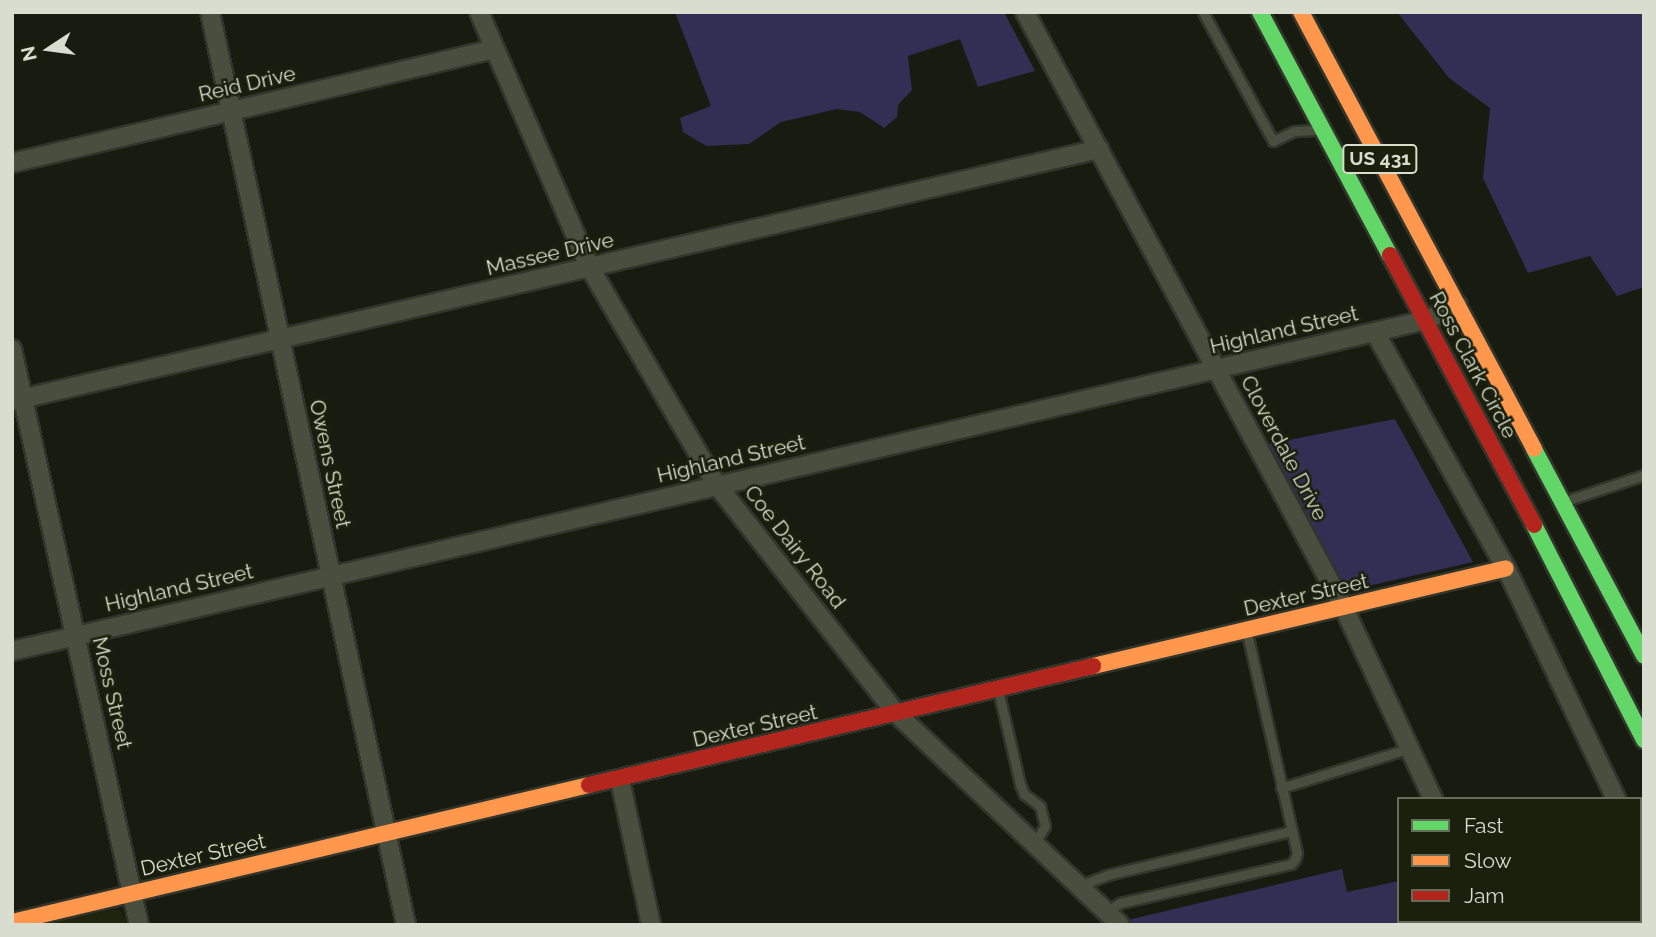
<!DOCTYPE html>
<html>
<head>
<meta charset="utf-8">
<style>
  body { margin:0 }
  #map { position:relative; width:1656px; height:937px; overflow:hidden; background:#181b10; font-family:Raleway,sans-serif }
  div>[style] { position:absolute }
  .built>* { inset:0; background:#1f250c }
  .green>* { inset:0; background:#332e53 }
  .roads { filter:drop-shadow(2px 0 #32352c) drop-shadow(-2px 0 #32352c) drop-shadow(0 2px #32352c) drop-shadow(0 -2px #32352c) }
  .lane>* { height:9px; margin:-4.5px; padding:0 4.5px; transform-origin:4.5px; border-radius:4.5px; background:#4a4e3e }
  .street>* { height:18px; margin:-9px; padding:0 9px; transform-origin:9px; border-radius:9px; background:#4a4e3e }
  .fast>* { height:16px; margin:-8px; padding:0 8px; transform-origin:8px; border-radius:8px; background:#63d668 }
  .slow>* { height:16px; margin:-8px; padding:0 8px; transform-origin:8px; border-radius:8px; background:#ff974d }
  .jam>* { height:16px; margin:-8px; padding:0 8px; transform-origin:8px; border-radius:8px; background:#b3261e }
  span { translate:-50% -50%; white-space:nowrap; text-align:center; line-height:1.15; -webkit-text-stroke:5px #1a200b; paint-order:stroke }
  .shield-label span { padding:2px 5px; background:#1a200b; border:2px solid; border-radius:5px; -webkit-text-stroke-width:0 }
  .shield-label { font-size:19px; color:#d8ddd0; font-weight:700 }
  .street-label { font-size:21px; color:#d8ddd0 }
  .frame { position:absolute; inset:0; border:14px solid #d8ddd0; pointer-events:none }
  .legend { position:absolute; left:1397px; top:797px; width:245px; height:126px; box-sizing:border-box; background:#1a200b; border:2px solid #666c5a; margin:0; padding:9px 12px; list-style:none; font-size:21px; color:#d8ddd0 }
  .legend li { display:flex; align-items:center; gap:14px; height:35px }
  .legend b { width:35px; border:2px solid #666c5a }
  .north { position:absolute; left:14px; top:14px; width:70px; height:70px; -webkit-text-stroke:5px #1a200b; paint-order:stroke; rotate:257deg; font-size:19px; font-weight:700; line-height:28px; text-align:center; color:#d8ddd0 }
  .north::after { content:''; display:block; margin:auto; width:24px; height:32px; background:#d8ddd0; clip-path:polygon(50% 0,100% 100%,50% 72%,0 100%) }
</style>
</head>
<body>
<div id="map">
  <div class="built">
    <div style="clip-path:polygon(116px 909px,122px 912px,127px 925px,42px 925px)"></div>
  </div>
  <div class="green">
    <div style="clip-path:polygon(675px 12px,1004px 12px,1035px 71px,978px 87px,960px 39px,908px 56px,912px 90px,898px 105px,897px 117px,884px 128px,860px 112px,837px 109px,781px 122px,749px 144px,706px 146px,683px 132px,680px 118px,711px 106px)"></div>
    <div style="clip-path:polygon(1397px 12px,1644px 12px,1644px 287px,1617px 296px,1590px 256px,1528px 273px,1483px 178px,1490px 108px,1449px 78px)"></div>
    <div style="clip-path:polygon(1395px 419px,1473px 562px,1346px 591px,1269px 444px)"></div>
    <div style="clip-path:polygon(1342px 869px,1347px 892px,1399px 881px,1399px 921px,1478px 921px,1480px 925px,1134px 925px,1128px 920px)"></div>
    <div style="clip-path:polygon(1640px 912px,1644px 925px,1501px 925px,1499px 921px,1640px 921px)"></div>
  </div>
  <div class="roads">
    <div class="lane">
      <div style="left:1203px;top:12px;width:147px;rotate:61.5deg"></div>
      <div style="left:1273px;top:141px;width:23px;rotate:-25deg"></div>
      <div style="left:1294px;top:131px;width:21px;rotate:-3deg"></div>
      <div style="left:1568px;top:500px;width:80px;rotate:-18.2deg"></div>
      <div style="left:998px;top:690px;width:97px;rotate:76.8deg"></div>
      <div style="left:1020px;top:784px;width:11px;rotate:68deg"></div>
      <div style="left:1024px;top:794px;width:20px;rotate:37deg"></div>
      <div style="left:1040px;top:806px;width:21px;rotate:76deg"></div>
      <div style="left:1045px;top:826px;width:21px;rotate:121deg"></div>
      <div style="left:1281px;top:788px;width:135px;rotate:-17.2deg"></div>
      <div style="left:1082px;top:889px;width:10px;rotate:-45deg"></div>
      <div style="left:1089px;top:882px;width:19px;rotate:-21deg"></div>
      <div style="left:1107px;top:875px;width:190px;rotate:-13.4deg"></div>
      <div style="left:1106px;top:912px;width:17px;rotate:-33deg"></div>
      <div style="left:1120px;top:903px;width:175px;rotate:-12.8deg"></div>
      <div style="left:1291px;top:864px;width:6px;rotate:-51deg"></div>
      <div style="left:1295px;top:859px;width:6px;rotate:-72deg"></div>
      <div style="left:1297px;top:853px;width:226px;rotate:-102.8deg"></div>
    </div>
    <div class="street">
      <div style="left:210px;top:12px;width:934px;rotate:77.88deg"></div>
      <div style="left:479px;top:12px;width:279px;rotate:66.6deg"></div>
      <div style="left:590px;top:268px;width:251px;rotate:59.7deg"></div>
      <div style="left:717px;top:485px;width:290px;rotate:51.9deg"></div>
      <div style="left:896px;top:713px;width:308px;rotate:43.4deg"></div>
      <div style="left:1025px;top:12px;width:676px;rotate:61.84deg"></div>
      <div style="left:1344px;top:608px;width:211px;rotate:65deg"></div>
      <div style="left:12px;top:163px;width:494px;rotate:-13.3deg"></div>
      <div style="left:1375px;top:332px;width:270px;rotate:61deg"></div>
      <div style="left:1506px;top:568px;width:256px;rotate:64.5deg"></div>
      <div style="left:12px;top:349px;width:590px;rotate:77.57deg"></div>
      <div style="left:12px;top:401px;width:1116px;rotate:-13.05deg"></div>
      <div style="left:12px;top:651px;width:1452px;rotate:-13.18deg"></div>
      <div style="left:1426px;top:320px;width:35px;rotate:-25deg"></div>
      <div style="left:620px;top:780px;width:148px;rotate:77.9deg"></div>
      <div style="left:1640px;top:851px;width:9px;rotate:63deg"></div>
      <div style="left:1490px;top:921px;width:4px;rotate:76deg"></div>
    </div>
    <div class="fast">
      <div style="left:1260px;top:12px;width:276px;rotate:61.9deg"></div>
      <div style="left:1534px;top:449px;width:234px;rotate:62deg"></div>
      <div style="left:1534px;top:525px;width:242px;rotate:62.9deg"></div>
    </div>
    <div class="slow">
      <div style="left:1301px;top:12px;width:495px;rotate:61.9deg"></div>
      <div style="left:1093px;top:666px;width:424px;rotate:-13.3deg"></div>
      <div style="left:12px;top:922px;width:593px;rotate:-13.36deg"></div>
    </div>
    <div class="jam">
      <div style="left:1390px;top:255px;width:306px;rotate:61.9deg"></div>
      <div style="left:589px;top:785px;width:518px;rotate:-13.28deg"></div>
    </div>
  </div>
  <div class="shield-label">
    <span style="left:1380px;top:159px">US 431</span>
  </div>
  <div class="street-label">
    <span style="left:247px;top:84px;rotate:-13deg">Reid Drive</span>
    <span style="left:550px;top:254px;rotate:-13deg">Massee Drive</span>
    <span style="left:1284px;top:330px;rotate:-13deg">Highland Street</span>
    <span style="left:1473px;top:365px;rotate:62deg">Ross Clark Circle</span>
    <span style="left:1284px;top:448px;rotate:62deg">Cloverdale Drive</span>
    <span style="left:731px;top:459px;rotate:-13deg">Highland Street</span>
    <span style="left:330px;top:464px;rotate:78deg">Owens Street</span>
    <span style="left:795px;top:547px;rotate:52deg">Coe Dairy Road</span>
    <span style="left:179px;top:588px;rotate:-13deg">Highland Street</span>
    <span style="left:1306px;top:595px;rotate:-13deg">Dexter Street</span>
    <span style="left:112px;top:693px;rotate:77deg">Moss Street</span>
    <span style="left:755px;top:726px;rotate:-13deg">Dexter Street</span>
    <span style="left:203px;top:855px;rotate:-13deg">Dexter Street</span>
  </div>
  <div class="frame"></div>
  <ul class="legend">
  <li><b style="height:9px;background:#63d668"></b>Fast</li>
  <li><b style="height:9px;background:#ff974d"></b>Slow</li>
  <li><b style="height:9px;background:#b3261e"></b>Jam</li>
  </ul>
  <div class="north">N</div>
</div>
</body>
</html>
